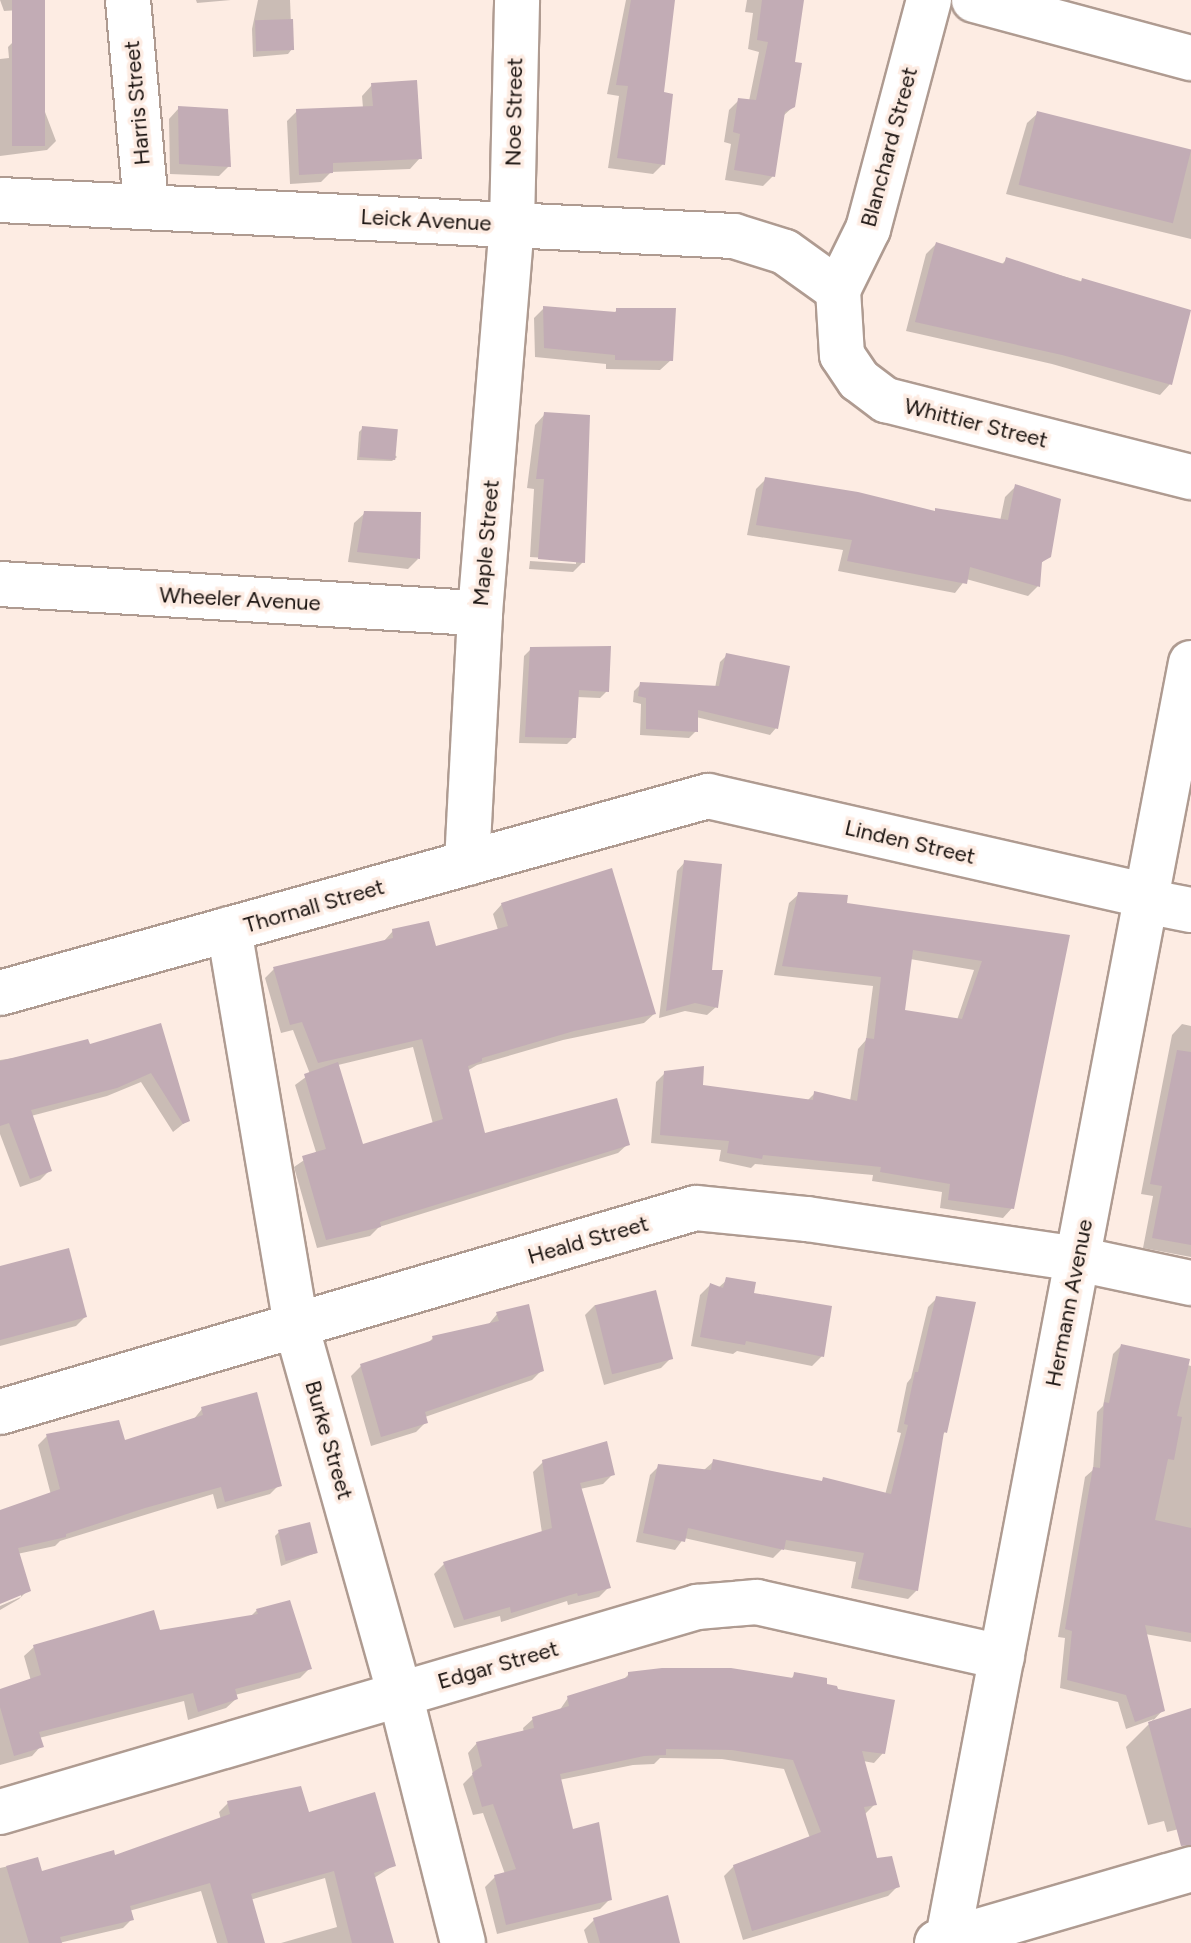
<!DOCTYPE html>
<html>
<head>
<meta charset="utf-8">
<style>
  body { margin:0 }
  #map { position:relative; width:1191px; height:1943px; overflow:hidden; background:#fdece3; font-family:Figtree,sans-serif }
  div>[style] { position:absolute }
  .shadow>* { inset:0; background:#0003 }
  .building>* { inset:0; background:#c2acb5; transform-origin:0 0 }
  .roads { filter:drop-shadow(2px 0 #af9b91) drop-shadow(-2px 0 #af9b91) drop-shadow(0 2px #af9b91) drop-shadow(0 -2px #af9b91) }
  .minor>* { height:44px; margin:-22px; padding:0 22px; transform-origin:22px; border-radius:22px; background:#fff }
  span { translate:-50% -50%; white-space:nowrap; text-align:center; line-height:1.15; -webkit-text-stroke:7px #fdece3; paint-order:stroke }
  .street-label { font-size:22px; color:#19120f }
</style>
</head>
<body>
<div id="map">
  <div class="shadow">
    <div style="clip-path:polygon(0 0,43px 0,35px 9px,4px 11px)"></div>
    <div style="clip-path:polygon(196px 0,231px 0,197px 3px)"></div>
    <div style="clip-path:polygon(258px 0,290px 0,292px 49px,288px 54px,253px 57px,252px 29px)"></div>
    <div style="clip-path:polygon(626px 0,674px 0,662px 94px,663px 164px,653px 174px,608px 168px,619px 96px,607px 94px)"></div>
    <div style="clip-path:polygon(747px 0,802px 0,793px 64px,794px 106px,782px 117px,773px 176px,763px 186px,725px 180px,731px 144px,724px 142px,729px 110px,739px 100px,749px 101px,759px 52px,748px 49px,753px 13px,745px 12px)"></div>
    <div style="clip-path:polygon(17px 38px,56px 141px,47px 150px,0 156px,0 59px,9px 58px,8px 47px)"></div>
    <div style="clip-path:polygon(372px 85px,420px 158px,410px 169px,331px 172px,321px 182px,290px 184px,287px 121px,297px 111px,363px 108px,362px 96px)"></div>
    <div style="clip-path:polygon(179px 108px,229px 166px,219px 176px,170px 174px,169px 119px)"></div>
    <div style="clip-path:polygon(1038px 113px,1191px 151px,1191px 239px,1006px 194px,1027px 123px)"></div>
    <div style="clip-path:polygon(936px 244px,1001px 265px,1006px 260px,1190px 312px,1170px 384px,1160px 395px,1052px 364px,906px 331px,926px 254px)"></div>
    <div style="clip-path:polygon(544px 308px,613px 314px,617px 310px,671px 360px,660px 370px,606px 369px,606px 364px,535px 357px,534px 318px)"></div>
    <div style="clip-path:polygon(545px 414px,583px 562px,573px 572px,529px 569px,530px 561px,576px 564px,576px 560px,530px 557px,534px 489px,527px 488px,535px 425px)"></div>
    <div style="clip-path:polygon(363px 428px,397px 457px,392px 461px,357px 460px,359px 432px)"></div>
    <div style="clip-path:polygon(766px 479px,933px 513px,936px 510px,1000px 521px,1005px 497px,1015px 487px,1049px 556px,1039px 565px,1038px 586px,1028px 596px,966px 579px,955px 593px,838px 571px,843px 550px,747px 535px,756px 489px)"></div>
    <div style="clip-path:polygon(365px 513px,418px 559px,408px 569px,348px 562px,354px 523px)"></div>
    <div style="clip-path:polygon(531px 649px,607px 691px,600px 698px,577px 697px,574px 737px,567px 744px,519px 743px,524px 656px)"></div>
    <div style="clip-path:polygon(727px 655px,776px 728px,770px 735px,696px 717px,696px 731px,689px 738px,640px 735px,641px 704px,633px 702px,634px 691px,641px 684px,715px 688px,720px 662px)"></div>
    <div style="clip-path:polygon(685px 862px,716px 1007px,707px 1015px,685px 1011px,659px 1018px,677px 871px)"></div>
    <div style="clip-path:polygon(evenodd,799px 894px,844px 905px,1068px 936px,1012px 1208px,1003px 1218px,940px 1208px,942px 1192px,872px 1181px,873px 1175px,755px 1164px,751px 1168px,719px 1161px,721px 1150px,651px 1143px,656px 1082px,665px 1073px,701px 1087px,807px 1101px,815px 1093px,850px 1101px,858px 1049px,866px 1040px,873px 986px,774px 975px,789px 903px,799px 894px,910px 959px,974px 970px,957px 1020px,903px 1012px,910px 959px)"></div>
    <div style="clip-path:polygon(evenodd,502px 904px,654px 1014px,644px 1023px,563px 1040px,477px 1065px,467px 1071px,484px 1135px,628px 1144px,618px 1153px,379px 1227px,370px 1236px,317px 1248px,294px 1167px,316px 1152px,295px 1085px,310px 1074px,293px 1030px,281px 1033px,265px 978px,274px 969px,384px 941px,393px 931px,435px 948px,498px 930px,493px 914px,502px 904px,413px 1047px,433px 1124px,362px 1147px,338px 1065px,413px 1047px)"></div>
    <div style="clip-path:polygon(1182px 1024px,1191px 1026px,1191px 1257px,1143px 1248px,1153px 1196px,1141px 1194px,1172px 1035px)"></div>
    <div style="clip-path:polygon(160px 1026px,188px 1120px,173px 1132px,141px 1082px,107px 1096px,31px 1116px,50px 1170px,40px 1180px,20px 1187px,0 1134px,0 1060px,89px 1047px)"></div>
    <div style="clip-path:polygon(0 1269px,85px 1317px,76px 1326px,0 1346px)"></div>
    <div style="clip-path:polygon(727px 1280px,752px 1295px,822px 1356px,812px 1366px,737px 1351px,733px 1354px,691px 1346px,700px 1295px,710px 1285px,718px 1288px)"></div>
    <div style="clip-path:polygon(937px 1298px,945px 1432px,942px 1435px,917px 1590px,908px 1599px,851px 1588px,856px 1562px,782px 1549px,773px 1558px,684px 1538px,675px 1550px,636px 1542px,650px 1475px,659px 1466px,704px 1470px,713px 1462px,820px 1483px,824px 1479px,885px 1495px,901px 1433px,897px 1432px,907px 1383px,911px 1378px,928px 1307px)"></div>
    <div style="clip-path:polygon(595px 1305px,671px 1358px,661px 1368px,604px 1385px,585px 1315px)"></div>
    <div style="clip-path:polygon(497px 1314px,542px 1370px,532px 1380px,425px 1417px,426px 1422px,416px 1432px,371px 1446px,351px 1376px,361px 1366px,427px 1344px,433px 1338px,488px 1325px)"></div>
    <div style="clip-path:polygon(1121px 1346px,1191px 1366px,1191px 1642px,1145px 1634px,1163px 1710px,1150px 1724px,1191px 1722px,1191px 1826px,1167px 1832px,1164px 1821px,1148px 1825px,1126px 1747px,1154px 1719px,1126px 1729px,1118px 1702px,1060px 1688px,1065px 1638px,1058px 1637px,1085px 1477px,1093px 1470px,1097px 1412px,1103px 1406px,1113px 1354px)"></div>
    <div style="clip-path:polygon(202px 1409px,279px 1485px,270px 1494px,217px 1509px,213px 1494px,60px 1541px,55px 1546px,17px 1554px,28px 1590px,19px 1599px,0 1610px,0 1606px,21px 1597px,21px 1593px,0 1602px,0 1512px,51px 1495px,38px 1445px,47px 1436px,124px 1443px,193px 1420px)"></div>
    <div style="clip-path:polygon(543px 1462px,613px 1474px,603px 1484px,580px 1489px,609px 1587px,599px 1597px,568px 1605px,567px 1601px,501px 1622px,500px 1616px,454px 1628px,434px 1574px,444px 1564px,542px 1533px,533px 1472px)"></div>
    <div style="clip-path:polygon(279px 1532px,316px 1553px,281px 1566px,275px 1536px)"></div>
    <div style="clip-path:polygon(257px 1610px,309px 1669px,300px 1678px,235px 1695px,236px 1699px,226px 1708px,188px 1720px,184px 1701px,39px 1738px,41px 1746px,32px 1756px,0 1765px,0 1691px,31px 1681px,24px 1656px,34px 1647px,159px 1632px,250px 1617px)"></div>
    <div style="clip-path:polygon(629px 1674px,790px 1680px,795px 1674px,825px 1685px,883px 1753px,874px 1763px,863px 1761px,875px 1804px,864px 1815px,876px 1860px,898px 1886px,888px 1896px,743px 1940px,724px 1876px,734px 1866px,810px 1838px,784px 1769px,722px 1759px,660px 1758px,654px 1764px,633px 1765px,559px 1780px,572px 1831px,610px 1899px,600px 1909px,497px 1934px,485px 1887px,495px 1877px,505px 1874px,483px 1813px,473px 1815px,463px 1784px,473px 1774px,468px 1753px,477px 1743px,524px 1733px,523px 1728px,533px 1719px,559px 1711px,568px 1698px,622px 1681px)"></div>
    <div style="clip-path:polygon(228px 1803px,308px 1814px,394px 1865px,374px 1878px,392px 1943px,281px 1943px,337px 1927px,325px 1878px,250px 1900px,263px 1943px,217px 1943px,201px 1891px,129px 1911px,132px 1919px,123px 1928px,59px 1943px,0 1943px,0 1868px,36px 1860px,40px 1874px,114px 1858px,221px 1820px,219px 1812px)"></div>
    <div style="clip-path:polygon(594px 1920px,678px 1943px,588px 1943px,584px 1930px)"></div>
  </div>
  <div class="building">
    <div style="left:12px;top:0;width:33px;height:146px"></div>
    <div style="clip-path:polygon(631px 0,675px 0,664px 92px,673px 94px,665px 165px,617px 158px,628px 86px,616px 85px)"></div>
    <div style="clip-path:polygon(762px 0,804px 0,795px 62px,802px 63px,795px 107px,785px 112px,775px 177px,734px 170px,740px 134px,733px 132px,738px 98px,756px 100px,768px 42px,757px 40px)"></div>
    <div style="left:293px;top:19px;width:31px;height:38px;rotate:88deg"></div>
    <div style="clip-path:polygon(417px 80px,422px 159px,333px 163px,333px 173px,299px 175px,296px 109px,373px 106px,371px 83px)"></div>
    <div style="clip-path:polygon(178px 106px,228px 109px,231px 167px,179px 164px)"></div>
    <div style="left:1037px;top:111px;width:159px;height:76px;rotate:14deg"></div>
    <div style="clip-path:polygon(936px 242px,1004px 264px,1006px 257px,1081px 282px,1082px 278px,1191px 310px,1172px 385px,1062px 355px,915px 322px)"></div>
    <div style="clip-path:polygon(543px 306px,616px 312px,616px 308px,676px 308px,673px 361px,615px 360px,615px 355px,544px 348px)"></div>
    <div style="clip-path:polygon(544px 412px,590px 415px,585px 563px,538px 559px,544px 479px,536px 479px)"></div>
    <div style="left:362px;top:426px;width:36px;height:31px;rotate:5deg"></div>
    <div style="clip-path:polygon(765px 477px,858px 492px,935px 511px,935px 508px,1008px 520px,1015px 484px,1061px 499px,1051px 557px,1042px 562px,1040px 587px,970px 567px,967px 584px,847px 561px,852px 540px,756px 525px)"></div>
    <div style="clip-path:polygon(364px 511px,421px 512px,420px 559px,357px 552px)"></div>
    <div style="clip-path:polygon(611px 646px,609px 692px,579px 690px,576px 738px,525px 737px,530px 647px)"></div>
    <div style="clip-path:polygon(726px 653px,790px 666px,778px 729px,698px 710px,698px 732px,646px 729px,646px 698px,638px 696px,640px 682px,719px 686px)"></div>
    <div style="clip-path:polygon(684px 860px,722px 864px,712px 970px,723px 970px,718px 1008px,695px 1003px,666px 1011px)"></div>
    <div style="clip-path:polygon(612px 868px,656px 1014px,574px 1031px,482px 1058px,482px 1061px,468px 1066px,485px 1133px,617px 1098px,630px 1145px,380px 1222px,381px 1227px,326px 1240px,302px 1156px,326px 1149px,304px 1074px,338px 1062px,363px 1144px,443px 1119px,422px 1039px,318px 1063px,302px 1022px,290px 1025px,273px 967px,393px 938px,392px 929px,429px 921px,436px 946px,508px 926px,501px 903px)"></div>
    <div style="clip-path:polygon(evenodd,798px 892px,848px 895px,847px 903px,1070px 935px,1014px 1209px,948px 1200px,950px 1184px,880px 1172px,881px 1167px,763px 1155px,762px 1159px,727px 1153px,729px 1141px,660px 1135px,664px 1071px,704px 1066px,703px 1085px,813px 1100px,814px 1091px,857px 1101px,866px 1038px,874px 1039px,881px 977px,782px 966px,798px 892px,913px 950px,982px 961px,962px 1019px,905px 1010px,913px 950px)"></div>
    <div style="clip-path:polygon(161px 1023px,190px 1121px,183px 1124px,151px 1073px,117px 1088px,31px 1110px,52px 1171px,30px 1179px,9px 1123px,0 1126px,0 1061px,88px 1039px,90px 1044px)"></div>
    <div style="clip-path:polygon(1177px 1050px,1191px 1052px,1191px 1245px,1152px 1238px,1162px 1186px,1150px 1184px)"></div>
    <div style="clip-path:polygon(69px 1248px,87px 1317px,0 1340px,0 1266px)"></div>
    <div style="clip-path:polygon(726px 1277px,756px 1282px,754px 1293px,832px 1306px,824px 1357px,746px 1341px,745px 1345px,700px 1337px,710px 1283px,723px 1288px)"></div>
    <div style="left:656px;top:1290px;width:71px;height:63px;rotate:76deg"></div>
    <div style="clip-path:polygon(936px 1296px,976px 1302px,947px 1433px,944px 1432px,918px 1591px,858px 1579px,864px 1553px,786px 1540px,784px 1550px,688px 1528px,685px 1542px,643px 1533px,658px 1464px,711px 1470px,713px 1459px,822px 1481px,823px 1477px,891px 1494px,908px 1425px,904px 1424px,915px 1372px,918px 1372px)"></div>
    <div style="clip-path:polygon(529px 1304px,544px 1371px,425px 1412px,428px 1423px,381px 1437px,360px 1364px,433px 1340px,432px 1336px,499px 1321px,496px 1312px)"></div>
    <div style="clip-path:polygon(1121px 1344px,1190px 1359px,1177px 1416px,1182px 1417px,1174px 1460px,1168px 1459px,1155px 1520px,1191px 1528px,1191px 1633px,1145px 1625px,1165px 1711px,1135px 1722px,1126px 1695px,1067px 1680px,1072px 1631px,1065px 1629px,1093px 1467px,1100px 1468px,1104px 1402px,1109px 1403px)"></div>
    <div style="clip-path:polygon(257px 1392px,282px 1486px,225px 1502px,221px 1487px,145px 1508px,66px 1534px,66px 1537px,18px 1548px,31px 1591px,0 1604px,0 1510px,60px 1489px,46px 1434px,119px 1420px,125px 1440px,203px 1415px,201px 1407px)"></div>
    <div style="clip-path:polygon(607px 1441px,615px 1475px,580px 1483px,611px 1588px,578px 1596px,577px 1593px,511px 1613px,510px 1607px,464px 1620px,443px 1562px,552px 1528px,542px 1460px)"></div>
    <div style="left:310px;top:1522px;width:32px;height:33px;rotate:76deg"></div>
    <div style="clip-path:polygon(290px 1600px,312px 1669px,235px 1689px,238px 1699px,198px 1712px,193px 1693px,39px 1732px,44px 1747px,14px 1756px,0 1707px,0 1689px,41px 1675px,33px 1645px,154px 1610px,160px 1630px,258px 1614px,256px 1609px)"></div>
    <div style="clip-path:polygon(662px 1668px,731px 1668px,793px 1678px,794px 1672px,827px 1678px,827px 1684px,837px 1686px,838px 1689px,895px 1700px,885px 1754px,862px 1751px,877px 1805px,864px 1807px,877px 1858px,892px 1856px,900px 1887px,752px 1931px,733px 1865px,821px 1832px,793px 1760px,732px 1750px,666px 1749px,666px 1755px,644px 1756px,560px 1774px,573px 1829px,599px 1822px,612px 1900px,506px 1925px,494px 1875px,516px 1869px,493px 1804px,482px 1807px,472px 1773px,482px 1766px,476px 1742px,534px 1728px,532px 1717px,569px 1706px,567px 1696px,628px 1677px,628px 1672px)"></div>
    <div style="clip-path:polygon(1191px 1708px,1191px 1845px,1181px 1846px,1148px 1722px)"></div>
    <div style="clip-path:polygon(301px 1786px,309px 1812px,375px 1792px,396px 1866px,374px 1873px,394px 1943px,352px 1943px,334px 1871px,251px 1894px,265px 1943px,228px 1943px,210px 1883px,130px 1906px,134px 1920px,60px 1937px,62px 1943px,29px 1943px,6px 1866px,38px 1857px,42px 1871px,114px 1850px,115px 1855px,230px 1814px,227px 1801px)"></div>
    <div style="clip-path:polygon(668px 1895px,680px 1943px,600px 1943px,593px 1918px)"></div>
  </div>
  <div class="roads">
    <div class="minor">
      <div style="left:128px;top:0;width:207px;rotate:85deg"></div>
      <div style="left:929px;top:0;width:237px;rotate:104.9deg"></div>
      <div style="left:868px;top:229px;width:68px;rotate:116.2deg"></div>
      <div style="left:838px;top:290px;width:65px;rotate:86.5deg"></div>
      <div style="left:842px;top:355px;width:30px;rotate:56deg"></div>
      <div style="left:859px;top:380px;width:34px;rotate:37deg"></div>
      <div style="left:886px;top:400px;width:315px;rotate:14.2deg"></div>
      <div style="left:974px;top:0;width:225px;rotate:15deg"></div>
      <div style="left:0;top:200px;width:735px;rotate:2.81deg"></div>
      <div style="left:734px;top:236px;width:53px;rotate:17.4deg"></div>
      <div style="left:785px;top:252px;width:65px;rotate:35.6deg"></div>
      <div style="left:0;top:584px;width:481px;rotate:3.5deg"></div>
      <div style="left:467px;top:863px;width:250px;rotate:-87deg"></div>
      <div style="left:480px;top:613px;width:390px;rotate:-85.3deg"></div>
      <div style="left:512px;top:224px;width:224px;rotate:-88.7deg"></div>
      <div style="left:229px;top:929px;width:402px;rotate:80.4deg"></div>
      <div style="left:296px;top:1325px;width:383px;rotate:74.3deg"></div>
      <div style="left:400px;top:1694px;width:257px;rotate:75.8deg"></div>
      <div style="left:0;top:993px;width:735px;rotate:-15.55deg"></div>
      <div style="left:708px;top:796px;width:450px;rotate:12.8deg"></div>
      <div style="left:1147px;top:896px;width:11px;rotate:41deg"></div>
      <div style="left:1155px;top:903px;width:37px;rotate:11deg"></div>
      <div style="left:0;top:1412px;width:725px;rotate:-16.34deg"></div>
      <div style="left:696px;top:1208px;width:112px;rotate:5.7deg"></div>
      <div style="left:807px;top:1219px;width:274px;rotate:8.4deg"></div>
      <div style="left:1078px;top:1259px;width:116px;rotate:12deg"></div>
      <div style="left:0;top:1812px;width:727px;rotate:-16.39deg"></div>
      <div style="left:697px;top:1607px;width:60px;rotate:-4.8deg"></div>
      <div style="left:757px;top:1602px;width:251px;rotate:12.7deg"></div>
      <div style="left:937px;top:1943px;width:265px;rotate:-16.2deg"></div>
      <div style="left:947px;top:1943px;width:1303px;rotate:-79.21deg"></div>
    </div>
  </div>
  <div class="street-label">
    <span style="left:137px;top:103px;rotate:-95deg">Harris Street</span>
    <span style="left:514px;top:112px;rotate:-89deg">Noe Street</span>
    <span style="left:889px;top:147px;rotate:-75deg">Blanchard Street</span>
    <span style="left:426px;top:220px;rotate:3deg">Leick Avenue</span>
    <span style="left:976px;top:423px;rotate:14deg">Whittier Street</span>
    <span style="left:486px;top:543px;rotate:-85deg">Maple Street</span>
    <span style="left:240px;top:599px;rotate:3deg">Wheeler Avenue</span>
    <span style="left:910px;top:842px;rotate:13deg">Linden Street</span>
    <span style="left:314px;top:906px;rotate:-16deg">Thornall Street</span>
    <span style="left:588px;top:1240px;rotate:-16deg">Heald Street</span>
    <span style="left:1069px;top:1303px;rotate:-79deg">Hermann Avenue</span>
    <span style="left:329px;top:1440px;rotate:74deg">Burke Street</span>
    <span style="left:498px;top:1665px;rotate:-16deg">Edgar Street</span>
  </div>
</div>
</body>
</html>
